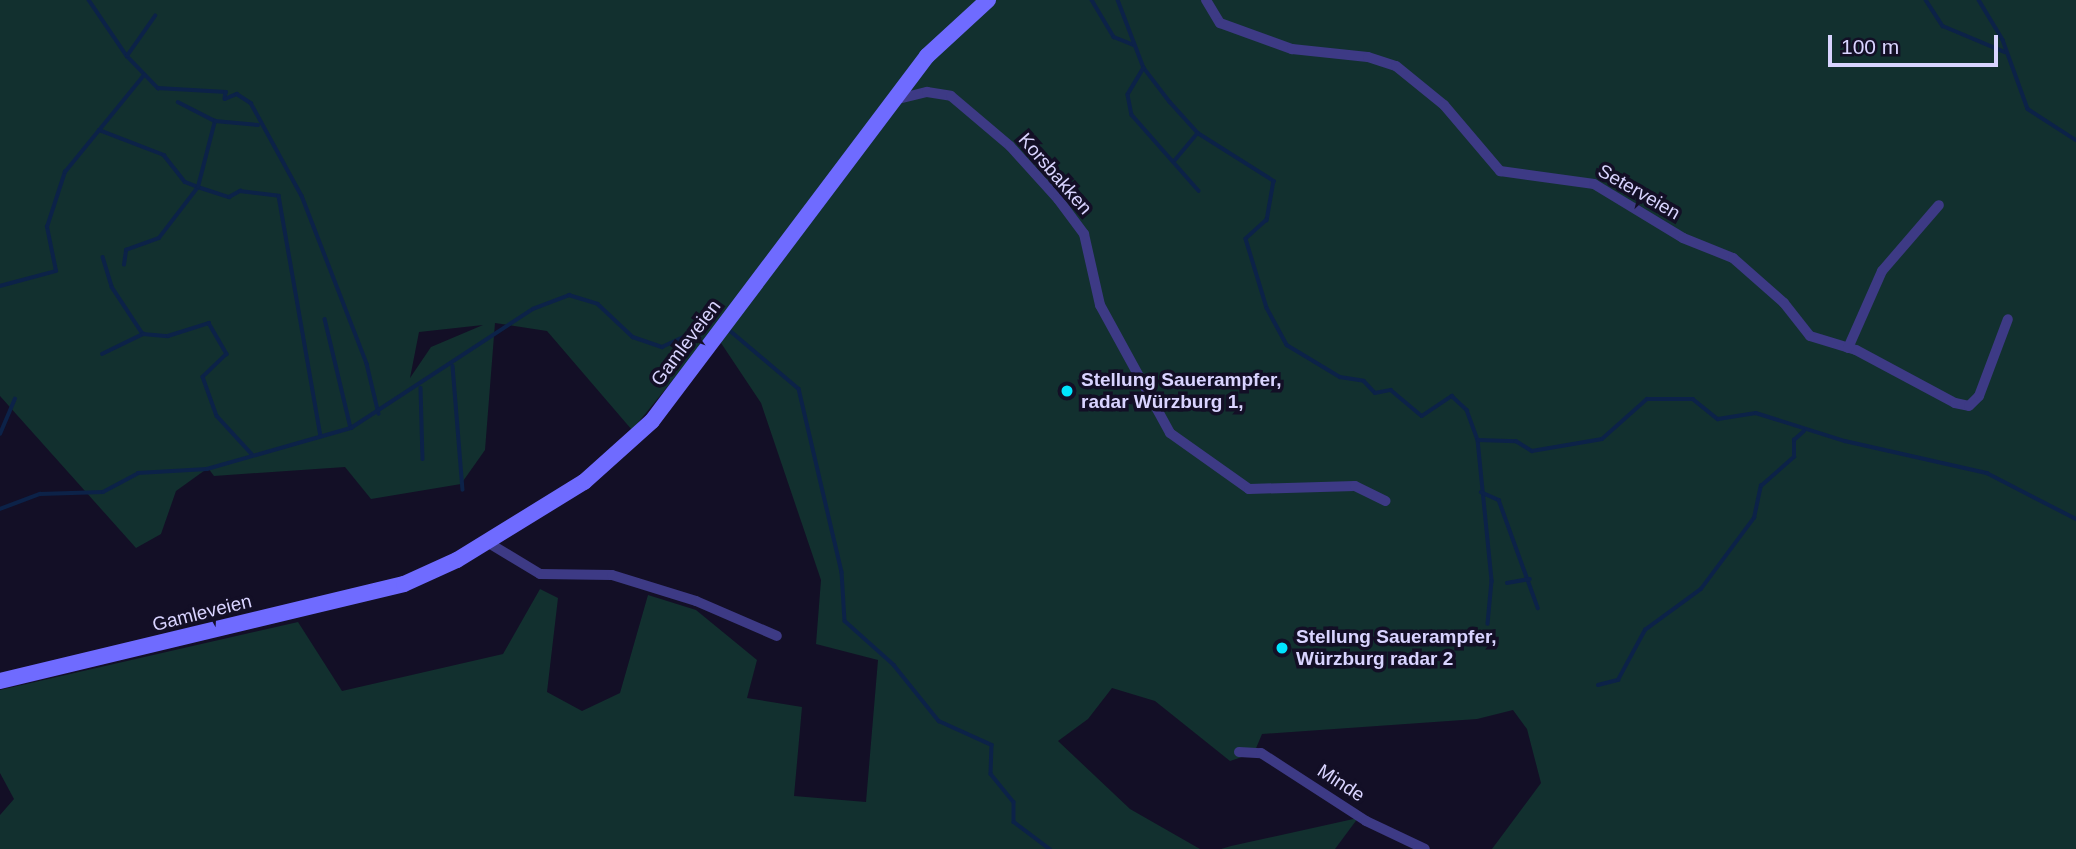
<!DOCTYPE html>
<html>
<head>
<meta charset="utf-8">
<style>
  body { margin:0 }
  #map { position:relative; width:2076px; height:849px; overflow:hidden; background:#130f26; font-family:Arial,sans-serif }
  div>[style] { position:absolute }
  .green>* { inset:0; background:#12302f }
  .stream>* { height:3.5px; margin:-1.75px; padding:0 1.75px; transform-origin:1.75px; border-radius:1.75px; background:#0c2248 }
  .street>* { height:10px; margin:-5px; padding:0 5px; transform-origin:5px; border-radius:5px; background:#3d3a85 }
  .secondary>* { height:16px; margin:-8px; padding:0 8px; transform-origin:8px; border-radius:8px; background:#6f6bff }
  .dots>* { width:19px; height:19px; translate:-50% -50%; box-sizing:border-box; border:4px solid #130f26; border-radius:50% }
  span { translate:-50% -50%; white-space:nowrap; text-align:center; line-height:1.15; -webkit-text-stroke:7px #130f26; paint-order:stroke }
  .street-label { font-size:19px; color:#d9d4ff }
  .poi-label { font-size:19px; color:#d9d4ff; font-weight:700 }
  .left { translate:0 -50%; text-align:left }
  .scale { position:absolute; left:1828px; top:35px; width:170px; height:32px; box-sizing:border-box; border:4px solid #d9d4ff; border-top:0; padding-left:9px; font-size:21px; line-height:24px; white-space:nowrap; color:#d9d4ff; -webkit-text-stroke:5px #130f26; paint-order:stroke }
</style>
</head>
<body>
<div id="map">
  <div class="green">
    <div style="clip-path:polygon(evenodd,0 0,2076px 0,2076px 849px,1492px 849px,1541px 783px,1527px 729px,1513px 710px,1477px 719px,1262px 734px,1254px 753px,1230px 761px,1155px 701px,1112px 688px,1088px 719px,1058px 741px,1130px 809px,1200px 849px,0 849px,0 815px,14px 799px,0 773px,0 690px,298px 622px,342px 691px,503px 654px,540px 589px,558px 598px,547px 692px,582px 711px,620px 693px,648px 595px,696px 610px,757px 660px,747px 698px,802px 707px,794px 796px,866px 802px,878px 660px,816px 644px,821px 580px,761px 403px,713px 331px,632px 430px,547px 331px,495px 323px,485px 450px,461px 484px,371px 499px,345px 467px,214px 476px,208px 468px,176px 491px,161px 534px,136px 548px,0 396px,0 0,483px 325px,431px 347px,410px 378px,419px 332px,483px 325px)"></div>
    <div style="clip-path:polygon(1358px 818px,1335px 849px,1221px 849px,1231px 846px)"></div>
  </div>
  <div class="stream">
    <div style="left:89px;top:0;width:68px;rotate:55.8deg"></div>
    <div style="left:127px;top:56px;width:45px;rotate:45.9deg"></div>
    <div style="left:158px;top:88px;width:68px;rotate:3.4deg"></div>
    <div style="left:226px;top:92px;width:7px;rotate:98deg"></div>
    <div style="left:225px;top:99px;width:13px;rotate:-23deg"></div>
    <div style="left:237px;top:94px;width:17px;rotate:33deg"></div>
    <div style="left:251px;top:103px;width:106px;rotate:61.3deg"></div>
    <div style="left:302px;top:196px;width:180px;rotate:68.8deg"></div>
    <div style="left:367px;top:364px;width:51px;rotate:76.5deg"></div>
    <div style="left:1092px;top:0;width:43px;rotate:59.3deg"></div>
    <div style="left:1114px;top:37px;width:22px;rotate:22deg"></div>
    <div style="left:1118px;top:0;width:73px;rotate:69.1deg"></div>
    <div style="left:1144px;top:68px;width:43px;rotate:52.6deg"></div>
    <div style="left:1170px;top:102px;width:42px;rotate:47.9deg"></div>
    <div style="left:1198px;top:133px;width:90px;rotate:32.3deg"></div>
    <div style="left:1274px;top:181px;width:40px;rotate:100deg"></div>
    <div style="left:1267px;top:220px;width:28px;rotate:138deg"></div>
    <div style="left:1246px;top:239px;width:72px;rotate:73.1deg"></div>
    <div style="left:1267px;top:308px;width:42px;rotate:61.6deg"></div>
    <div style="left:1287px;top:345px;width:62px;rotate:31.1deg"></div>
    <div style="left:1340px;top:377px;width:24px;rotate:9deg"></div>
    <div style="left:1364px;top:381px;width:16px;rotate:47deg"></div>
    <div style="left:1375px;top:393px;width:16px;rotate:-11deg"></div>
    <div style="left:1391px;top:390px;width:40px;rotate:40deg"></div>
    <div style="left:1422px;top:416px;width:36px;rotate:-34deg"></div>
    <div style="left:1452px;top:396px;width:21px;rotate:43deg"></div>
    <div style="left:1467px;top:410px;width:32px;rotate:70deg"></div>
    <div style="left:1478px;top:440px;width:142px;rotate:84.3deg"></div>
    <div style="left:1492px;top:581px;width:43px;rotate:95.3deg"></div>
    <div style="left:1926px;top:0;width:31px;rotate:57deg"></div>
    <div style="left:1943px;top:26px;width:67px;rotate:22.8deg"></div>
    <div style="left:1979px;top:0;width:47px;rotate:59deg"></div>
    <div style="left:2003px;top:40px;width:73px;rotate:70.1deg"></div>
    <div style="left:2028px;top:109px;width:57px;rotate:32.9deg"></div>
    <div style="left:127px;top:56px;width:49px;rotate:-55deg"></div>
    <div style="left:1144px;top:68px;width:31px;rotate:121deg"></div>
    <div style="left:1128px;top:95px;width:20px;rotate:79deg"></div>
    <div style="left:1132px;top:115px;width:101px;rotate:48.6deg"></div>
    <div style="left:178px;top:102px;width:42px;rotate:27.2deg"></div>
    <div style="left:99px;top:130px;width:70px;rotate:21deg"></div>
    <div style="left:164px;top:155px;width:34px;rotate:52deg"></div>
    <div style="left:185px;top:182px;width:14px;rotate:21deg"></div>
    <div style="left:198px;top:187px;width:33px;rotate:18deg"></div>
    <div style="left:229px;top:197px;width:13px;rotate:-29deg"></div>
    <div style="left:240px;top:191px;width:39px;rotate:7deg"></div>
    <div style="left:279px;top:196px;width:244px;rotate:80.1deg"></div>
    <div style="left:1175px;top:160px;width:35px;rotate:-50deg"></div>
    <div style="left:103px;top:257px;width:31px;rotate:73deg"></div>
    <div style="left:112px;top:287px;width:56px;rotate:56.6deg"></div>
    <div style="left:124px;top:265px;width:15px;rotate:-82deg"></div>
    <div style="left:126px;top:250px;width:35px;rotate:-20deg"></div>
    <div style="left:159px;top:238px;width:64px;rotate:-52.6deg"></div>
    <div style="left:198px;top:187px;width:68px;rotate:-75.6deg"></div>
    <div style="left:215px;top:121px;width:43px;rotate:5.3deg"></div>
    <div style="left:0;top:286px;width:58px;rotate:-15deg"></div>
    <div style="left:56px;top:271px;width:45px;rotate:-101.6deg"></div>
    <div style="left:47px;top:227px;width:58px;rotate:-71.9deg"></div>
    <div style="left:65px;top:172px;width:125px;rotate:-50.8deg"></div>
    <div style="left:325px;top:319px;width:112px;rotate:76.6deg"></div>
    <div style="left:727px;top:328px;width:94px;rotate:40.3deg"></div>
    <div style="left:799px;top:389px;width:188px;rotate:76.8deg"></div>
    <div style="left:842px;top:572px;width:49px;rotate:86.5deg"></div>
    <div style="left:845px;top:621px;width:66px;rotate:41.9deg"></div>
    <div style="left:894px;top:665px;width:72px;rotate:51.2deg"></div>
    <div style="left:939px;top:721px;width:58px;rotate:24.4deg"></div>
    <div style="left:992px;top:745px;width:29px;rotate:92deg"></div>
    <div style="left:991px;top:774px;width:36px;rotate:51deg"></div>
    <div style="left:1014px;top:802px;width:20px;rotate:90deg"></div>
    <div style="left:1014px;top:822px;width:45px;rotate:36.9deg"></div>
    <div style="left:102px;top:354px;width:46px;rotate:-26deg"></div>
    <div style="left:143px;top:334px;width:25px;rotate:5deg"></div>
    <div style="left:168px;top:336px;width:43px;rotate:-17.6deg"></div>
    <div style="left:209px;top:323px;width:36px;rotate:60deg"></div>
    <div style="left:227px;top:354px;width:33px;rotate:136deg"></div>
    <div style="left:203px;top:377px;width:41px;rotate:70.3deg"></div>
    <div style="left:217px;top:416px;width:52px;rotate:47.4deg"></div>
    <div style="left:453px;top:366px;width:124px;rotate:85.4deg"></div>
    <div style="left:421px;top:388px;width:71px;rotate:88.4deg"></div>
    <div style="left:0;top:434px;width:38px;rotate:-67deg"></div>
    <div style="left:1478px;top:440px;width:38px;rotate:2deg"></div>
    <div style="left:1516px;top:441px;width:19px;rotate:32deg"></div>
    <div style="left:1532px;top:451px;width:71px;rotate:-9.7deg"></div>
    <div style="left:1602px;top:439px;width:60px;rotate:-41.6deg"></div>
    <div style="left:1647px;top:399px;width:46px"></div>
    <div style="left:1693px;top:399px;width:32px;rotate:39deg"></div>
    <div style="left:1718px;top:419px;width:38px;rotate:-9deg"></div>
    <div style="left:1756px;top:413px;width:93px;rotate:17.5deg"></div>
    <div style="left:1845px;top:441px;width:146px;rotate:12.7deg"></div>
    <div style="left:1987px;top:473px;width:100px;rotate:27.3deg"></div>
    <div style="left:1481px;top:492px;width:20px;rotate:24deg"></div>
    <div style="left:1499px;top:500px;width:115px;rotate:70.1deg"></div>
    <div style="left:0;top:509px;width:43px;rotate:-20.6deg"></div>
    <div style="left:40px;top:494px;width:63px;rotate:-1.8deg"></div>
    <div style="left:103px;top:492px;width:40px;rotate:-28deg"></div>
    <div style="left:138px;top:473px;width:69px;rotate:-3.3deg"></div>
    <div style="left:207px;top:469px;width:150px;rotate:-15.9deg"></div>
    <div style="left:351px;top:428px;width:217px;rotate:-33.2deg"></div>
    <div style="left:533px;top:309px;width:39px;rotate:-21deg"></div>
    <div style="left:569px;top:295px;width:30px;rotate:17deg"></div>
    <div style="left:598px;top:304px;width:48px;rotate:43.3deg"></div>
    <div style="left:633px;top:337px;width:31px;rotate:19deg"></div>
    <div style="left:662px;top:347px;width:26px;rotate:-25deg"></div>
    <div style="left:1507px;top:583px;width:23px;rotate:-10deg"></div>
    <div style="left:1598px;top:685px;width:21px;rotate:-14deg"></div>
    <div style="left:1618px;top:680px;width:57px;rotate:-61.6deg"></div>
    <div style="left:1645px;top:630px;width:69px;rotate:-36.2deg"></div>
    <div style="left:1701px;top:589px;width:89px;rotate:-53.3deg"></div>
    <div style="left:1754px;top:518px;width:33px;rotate:-78deg"></div>
    <div style="left:1761px;top:486px;width:44px;rotate:-41.3deg"></div>
    <div style="left:1794px;top:457px;width:17px;rotate:-90deg"></div>
    <div style="left:1794px;top:440px;width:13px;rotate:-42deg"></div>
  </div>
  <div class="street">
    <div style="left:1206px;top:0;width:27px;rotate:59deg"></div>
    <div style="left:1220px;top:23px;width:77px;rotate:19.9deg"></div>
    <div style="left:1292px;top:49px;width:76px;rotate:6deg"></div>
    <div style="left:1368px;top:57px;width:29px;rotate:18deg"></div>
    <div style="left:1396px;top:66px;width:62px;rotate:39.1deg"></div>
    <div style="left:1444px;top:105px;width:87px;rotate:49.7deg"></div>
    <div style="left:1500px;top:171px;width:95px;rotate:7.9deg"></div>
    <div style="left:1594px;top:184px;width:104px;rotate:31.2deg"></div>
    <div style="left:1683px;top:238px;width:54px;rotate:21.8deg"></div>
    <div style="left:1733px;top:258px;width:68px;rotate:41.4deg"></div>
    <div style="left:1784px;top:303px;width:42px;rotate:51.8deg"></div>
    <div style="left:1810px;top:336px;width:48px;rotate:16.9deg"></div>
    <div style="left:1856px;top:350px;width:112px;rotate:28.2deg"></div>
    <div style="left:1955px;top:403px;width:14px;rotate:12deg"></div>
    <div style="left:1969px;top:406px;width:14px;rotate:-45deg"></div>
    <div style="left:1979px;top:396px;width:82px;rotate:-69.4deg"></div>
    <div style="left:894px;top:100px;width:34px;rotate:-14deg"></div>
    <div style="left:927px;top:92px;width:24px;rotate:9deg"></div>
    <div style="left:951px;top:96px;width:77px;rotate:40.3deg"></div>
    <div style="left:1010px;top:146px;width:72px;rotate:47.8deg"></div>
    <div style="left:1058px;top:199px;width:44px;rotate:53.4deg"></div>
    <div style="left:1084px;top:234px;width:73px;rotate:77.3deg"></div>
    <div style="left:1100px;top:305px;width:146px;rotate:61.3deg"></div>
    <div style="left:1170px;top:433px;width:97px;rotate:35.3deg"></div>
    <div style="left:1249px;top:489px;width:106px;rotate:-1.6deg"></div>
    <div style="left:1355px;top:486px;width:34px;rotate:26deg"></div>
    <div style="left:1848px;top:348px;width:84px;rotate:-66.2deg"></div>
    <div style="left:1882px;top:271px;width:87px;rotate:-49.2deg"></div>
    <div style="left:487px;top:542px;width:62px;rotate:31.1deg"></div>
    <div style="left:540px;top:574px;width:72px;rotate:0.8deg"></div>
    <div style="left:612px;top:575px;width:88px;rotate:17.2deg"></div>
    <div style="left:696px;top:601px;width:88px;rotate:23.4deg"></div>
    <div style="left:1239px;top:752px;width:22px;rotate:3deg"></div>
    <div style="left:1261px;top:753px;width:125px;rotate:32.9deg"></div>
    <div style="left:1366px;top:821px;width:65px;rotate:25.4deg"></div>
  </div>
  <div class="secondary">
    <div style="left:0;top:681px;width:415px;rotate:-13.5deg"></div>
    <div style="left:404px;top:584px;width:58px;rotate:-24.4deg"></div>
    <div style="left:457px;top:560px;width:149px;rotate:-31.6deg"></div>
    <div style="left:584px;top:482px;width:91px;rotate:-41.9deg"></div>
    <div style="left:652px;top:421px;width:457px;rotate:-53deg"></div>
    <div style="left:927px;top:56px;width:83px;rotate:-42.6deg"></div>
  </div>
  <div class="dots">
    <div style="left:1067px;top:391px;background:#00e5ff"></div>
    <div style="left:1282px;top:648px;background:#00e5ff"></div>
  </div>
  <div class="street-label">
    <span style="left:1055px;top:174px;rotate:49deg">Korsbakken</span>
    <span style="left:1639px;top:192px;rotate:30deg">Seterveien</span>
    <span style="left:686px;top:343px;rotate:-53deg">Gamleveien</span>
    <span style="left:202px;top:613px;rotate:-14deg">Gamleveien</span>
    <span style="left:1341px;top:783px;rotate:33deg">Minde</span>
  </div>
  <div class="poi-label">
    <span class="left" style="left:1081px;top:391px">Stellung Sauerampfer,<br>radar Würzburg 1,</span>
    <span class="left" style="left:1296px;top:648px">Stellung Sauerampfer,<br>Würzburg radar 2</span>
  </div>
  <div class="scale">100 m</div>
</div>
</body>
</html>
